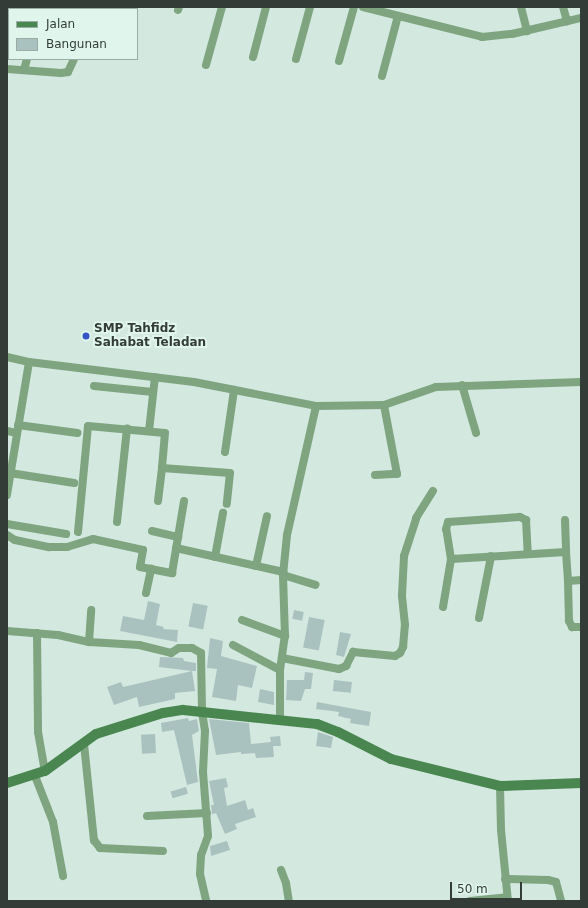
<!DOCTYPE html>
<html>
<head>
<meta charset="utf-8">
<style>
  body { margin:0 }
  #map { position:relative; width:588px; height:908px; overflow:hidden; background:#d3e8df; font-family:"DejaVu Sans",sans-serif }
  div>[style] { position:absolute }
  .building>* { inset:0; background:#aac2bf; transform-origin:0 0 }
  .street>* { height:8px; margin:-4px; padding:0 4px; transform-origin:4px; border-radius:4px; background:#7ea580 }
  .secondary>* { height:10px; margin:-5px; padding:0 5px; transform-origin:5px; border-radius:5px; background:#498650 }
  .dots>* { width:11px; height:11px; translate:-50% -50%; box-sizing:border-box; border:2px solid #e0f6ec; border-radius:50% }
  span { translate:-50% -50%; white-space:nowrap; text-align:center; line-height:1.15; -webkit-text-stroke:4px #e0f6ec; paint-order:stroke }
  .poi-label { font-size:12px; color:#343c38; font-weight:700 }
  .left { translate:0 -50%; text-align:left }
  .frame { position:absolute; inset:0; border:8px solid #343c38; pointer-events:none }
  .legend { position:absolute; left:8px; top:8px; width:130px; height:52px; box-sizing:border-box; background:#e0f6ec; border:1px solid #9baca4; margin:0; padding:5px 7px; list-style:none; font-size:12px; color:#343c38 }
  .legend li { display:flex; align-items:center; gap:8px; height:20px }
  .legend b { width:20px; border:1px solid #9baca4 }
  .scale { position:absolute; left:450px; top:882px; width:72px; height:18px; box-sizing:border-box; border:2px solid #343c38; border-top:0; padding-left:5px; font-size:12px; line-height:14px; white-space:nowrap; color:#343c38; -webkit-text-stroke:3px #e0f6ec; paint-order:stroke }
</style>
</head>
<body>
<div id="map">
  <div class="building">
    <div style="clip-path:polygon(148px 601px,160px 604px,156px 625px,164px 627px,163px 629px,178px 630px,177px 642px,120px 631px,123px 616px,144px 620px)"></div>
    <div style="left:193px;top:603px;width:15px;height:24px;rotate:11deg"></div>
    <div style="left:294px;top:610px;width:10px;height:9px;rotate:11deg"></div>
    <div style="left:309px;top:617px;width:16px;height:31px;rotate:11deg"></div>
    <div style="clip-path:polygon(340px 632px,351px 634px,344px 657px,336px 655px)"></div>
    <div style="clip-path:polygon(210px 638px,223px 641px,221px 656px,257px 666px,252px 688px,238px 685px,236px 701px,212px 697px,217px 669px,207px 668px)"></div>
    <div style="clip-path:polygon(160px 657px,183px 658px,184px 661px,196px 663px,196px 671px,192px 671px,195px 691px,175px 693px,175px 699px,139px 707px,137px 697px,114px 705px,107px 687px,121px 682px,123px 687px,192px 671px,159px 667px)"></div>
    <div style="clip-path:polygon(305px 672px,313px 673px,311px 689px,305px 689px,301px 701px,286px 700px,287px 680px,304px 680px)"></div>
    <div style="left:334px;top:680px;width:18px;height:11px;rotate:6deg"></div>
    <div style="clip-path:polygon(260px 689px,274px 692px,274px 705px,258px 702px)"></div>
    <div style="clip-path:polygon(317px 702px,371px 712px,369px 726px,350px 723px,351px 719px,338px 716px,339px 712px,316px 709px)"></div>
    <div style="clip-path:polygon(188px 718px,189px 721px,197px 719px,199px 731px,192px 735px,198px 782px,187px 785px,174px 730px,162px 732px,161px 723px)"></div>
    <div style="clip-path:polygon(209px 719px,249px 723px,251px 744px,271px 742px,270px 737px,280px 736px,281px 746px,273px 746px,274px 757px,256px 758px,255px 753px,241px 754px,241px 752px,216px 755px)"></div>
    <div style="clip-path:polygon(318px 732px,333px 737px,331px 748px,316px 746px)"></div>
    <div style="left:155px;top:734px;width:19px;height:14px;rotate:87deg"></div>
    <div style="clip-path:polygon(226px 778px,228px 787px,224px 788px,227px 806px,245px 800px,248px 810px,253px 808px,256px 817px,235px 824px,237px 829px,225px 834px,216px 813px,212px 814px,211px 805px,214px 805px,209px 781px)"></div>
    <div style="left:186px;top:787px;width:7px;height:16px;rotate:74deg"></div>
    <div style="clip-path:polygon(227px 841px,230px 850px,211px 856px,210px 846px)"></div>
  </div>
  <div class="street">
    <div style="left:363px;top:7px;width:123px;rotate:14.1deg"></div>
    <div style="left:482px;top:37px;width:30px;rotate:-6deg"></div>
    <div style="left:512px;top:34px;width:71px;rotate:-13.1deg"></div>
    <div style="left:521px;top:7px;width:25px;rotate:76deg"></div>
    <div style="left:563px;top:7px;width:15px;rotate:74deg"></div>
    <div style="left:40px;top:9px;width:2px;rotate:-90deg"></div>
    <div style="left:86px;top:9px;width:2px;rotate:-63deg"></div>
    <div style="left:131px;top:9px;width:2px;rotate:-63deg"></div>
    <div style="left:178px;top:10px;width:3px;rotate:-72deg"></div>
    <div style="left:253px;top:57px;width:52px;rotate:-75.4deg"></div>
    <div style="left:296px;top:59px;width:54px;rotate:-74.9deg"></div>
    <div style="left:339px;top:61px;width:56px;rotate:-74.5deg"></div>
    <div style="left:206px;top:65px;width:60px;rotate:-74.6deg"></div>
    <div style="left:7px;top:69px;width:54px;rotate:4.2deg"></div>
    <div style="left:61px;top:73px;width:7px;rotate:-8deg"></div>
    <div style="left:68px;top:72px;width:14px;rotate:-65deg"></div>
    <div style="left:24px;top:70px;width:11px;rotate:-75deg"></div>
    <div style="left:382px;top:76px;width:62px;rotate:-75.1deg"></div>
    <div style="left:7px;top:357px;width:23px;rotate:13deg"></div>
    <div style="left:29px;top:362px;width:135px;rotate:99.4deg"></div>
    <div style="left:29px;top:362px;width:166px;rotate:6.9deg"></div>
    <div style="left:194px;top:382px;width:124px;rotate:11.1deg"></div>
    <div style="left:316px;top:406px;width:68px;rotate:-0.8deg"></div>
    <div style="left:384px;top:405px;width:55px;rotate:-19.1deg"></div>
    <div style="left:436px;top:387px;width:145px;rotate:-2deg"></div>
    <div style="left:462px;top:385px;width:50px;rotate:73.7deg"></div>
    <div style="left:94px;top:386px;width:59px;rotate:5.8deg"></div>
    <div style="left:18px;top:425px;width:60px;rotate:7.7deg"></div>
    <div style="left:7px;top:431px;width:10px;rotate:11deg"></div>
    <div style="left:149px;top:431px;width:54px;rotate:-83.7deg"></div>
    <div style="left:225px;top:452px;width:63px;rotate:-81.7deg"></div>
    <div style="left:10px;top:473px;width:65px;rotate:8.9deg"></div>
    <div style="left:375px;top:475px;width:22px;rotate:-3deg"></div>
    <div style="left:397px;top:474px;width:70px;rotate:-100.7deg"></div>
    <div style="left:158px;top:501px;width:33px;rotate:-83deg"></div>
    <div style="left:565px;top:520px;width:32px;rotate:88deg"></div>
    <div style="left:117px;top:522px;width:94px;rotate:-83.9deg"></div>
    <div style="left:7px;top:524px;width:60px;rotate:9.6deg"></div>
    <div style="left:152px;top:531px;width:27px;rotate:13deg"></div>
    <div style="left:78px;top:532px;width:106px;rotate:-84.6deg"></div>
    <div style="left:88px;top:426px;width:77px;rotate:5.2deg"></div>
    <div style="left:165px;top:433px;width:35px;rotate:95deg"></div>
    <div style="left:162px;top:468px;width:68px;rotate:4.2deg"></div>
    <div style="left:230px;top:473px;width:31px;rotate:96deg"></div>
    <div style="left:7px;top:535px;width:9px;rotate:32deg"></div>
    <div style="left:15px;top:540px;width:35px;rotate:12deg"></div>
    <div style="left:49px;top:547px;width:18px"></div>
    <div style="left:67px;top:547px;width:27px;rotate:-17deg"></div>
    <div style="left:93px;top:539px;width:51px;rotate:12.4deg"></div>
    <div style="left:143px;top:550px;width:17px;rotate:100deg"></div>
    <div style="left:140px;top:567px;width:33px;rotate:11deg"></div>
    <div style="left:172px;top:573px;width:73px;rotate:-80.5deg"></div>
    <div style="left:176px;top:548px;width:110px;rotate:12.6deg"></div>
    <div style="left:215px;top:557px;width:45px;rotate:-79.7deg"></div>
    <div style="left:451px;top:559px;width:115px;rotate:-3.5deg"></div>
    <div style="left:566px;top:552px;width:29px;rotate:86deg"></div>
    <div style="left:568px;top:581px;width:13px;rotate:-4deg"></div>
    <div style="left:256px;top:566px;width:51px;rotate:-77.6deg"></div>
    <div style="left:283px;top:575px;width:34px;rotate:17deg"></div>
    <div style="left:568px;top:581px;width:40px;rotate:88.6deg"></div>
    <div style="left:569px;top:621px;width:7px;rotate:63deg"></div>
    <div style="left:572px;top:627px;width:9px"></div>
    <div style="left:146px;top:593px;width:25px;rotate:-78deg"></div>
    <div style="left:443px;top:607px;width:49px;rotate:-80.5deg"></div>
    <div style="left:451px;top:559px;width:30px;rotate:-99deg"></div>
    <div style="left:446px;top:529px;width:7px;rotate:-74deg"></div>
    <div style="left:448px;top:522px;width:72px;rotate:-4deg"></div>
    <div style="left:520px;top:517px;width:7px;rotate:27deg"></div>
    <div style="left:526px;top:520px;width:34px;rotate:87deg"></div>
    <div style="left:479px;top:618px;width:63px;rotate:-79deg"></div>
    <div style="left:242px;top:620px;width:46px;rotate:20.4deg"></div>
    <div style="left:7px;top:631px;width:51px;rotate:4.5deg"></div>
    <div style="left:58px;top:635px;width:32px;rotate:13deg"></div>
    <div style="left:89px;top:642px;width:50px;rotate:3.4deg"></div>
    <div style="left:139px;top:645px;width:33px;rotate:14deg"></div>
    <div style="left:171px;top:653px;width:9px;rotate:-32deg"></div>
    <div style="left:179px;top:648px;width:13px"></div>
    <div style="left:192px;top:648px;width:10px;rotate:29deg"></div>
    <div style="left:201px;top:653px;width:59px;rotate:89deg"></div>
    <div style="left:202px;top:712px;width:19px;rotate:81deg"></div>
    <div style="left:205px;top:731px;width:41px;rotate:92.8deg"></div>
    <div style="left:203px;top:772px;width:64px;rotate:85.5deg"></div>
    <div style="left:208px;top:836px;width:20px;rotate:110deg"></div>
    <div style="left:201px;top:855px;width:19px;rotate:93deg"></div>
    <div style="left:200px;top:874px;width:28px;rotate:77deg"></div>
    <div style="left:37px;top:633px;width:99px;rotate:89.4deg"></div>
    <div style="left:38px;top:732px;width:40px;rotate:80deg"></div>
    <div style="left:89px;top:642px;width:32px;rotate:-86deg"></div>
    <div style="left:233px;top:645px;width:53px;rotate:28deg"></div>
    <div style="left:282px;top:658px;width:58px;rotate:10.9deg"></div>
    <div style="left:339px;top:669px;width:8px;rotate:-23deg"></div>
    <div style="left:346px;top:666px;width:16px;rotate:-63deg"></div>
    <div style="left:353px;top:652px;width:42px;rotate:5.4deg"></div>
    <div style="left:395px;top:656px;width:6px;rotate:-31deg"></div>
    <div style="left:400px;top:653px;width:7px;rotate:-63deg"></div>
    <div style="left:403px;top:647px;width:22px;rotate:-85deg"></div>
    <div style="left:405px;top:625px;width:30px;rotate:-96deg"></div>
    <div style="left:402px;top:595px;width:39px;rotate:-87deg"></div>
    <div style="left:404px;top:556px;width:40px;rotate:-72deg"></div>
    <div style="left:416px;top:518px;width:32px;rotate:-58deg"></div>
    <div style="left:280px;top:721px;width:51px;rotate:-90deg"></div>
    <div style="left:280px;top:670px;width:34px;rotate:-82deg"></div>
    <div style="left:285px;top:636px;width:61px;rotate:-91.9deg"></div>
    <div style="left:283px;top:575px;width:40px;rotate:-84.3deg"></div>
    <div style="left:287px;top:535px;width:132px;rotate:-77.3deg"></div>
    <div style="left:84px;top:744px;width:97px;rotate:84.1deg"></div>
    <div style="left:94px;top:840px;width:10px;rotate:53deg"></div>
    <div style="left:100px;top:848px;width:63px;rotate:2.7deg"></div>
    <div style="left:35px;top:776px;width:49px;rotate:68.6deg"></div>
    <div style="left:53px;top:822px;width:55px;rotate:79.5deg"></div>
    <div style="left:500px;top:786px;width:44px;rotate:88.7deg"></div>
    <div style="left:501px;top:830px;width:71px;rotate:84.4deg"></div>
    <div style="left:147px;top:816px;width:60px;rotate:-2.9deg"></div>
    <div style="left:281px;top:870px;width:14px;rotate:69deg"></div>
    <div style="left:286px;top:883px;width:18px;rotate:81deg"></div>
    <div style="left:505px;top:879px;width:43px;rotate:1.3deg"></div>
    <div style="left:548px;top:880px;width:8px;rotate:14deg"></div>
    <div style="left:556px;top:882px;width:20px;rotate:75deg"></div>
    <div style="left:470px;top:901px;width:37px;rotate:-6deg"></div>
  </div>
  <div class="secondary">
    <div style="left:7px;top:783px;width:40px;rotate:-18deg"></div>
    <div style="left:45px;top:771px;width:63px;rotate:-36deg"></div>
    <div style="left:96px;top:734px;width:70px;rotate:-17.4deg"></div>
    <div style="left:163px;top:713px;width:20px;rotate:-9deg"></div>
    <div style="left:183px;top:710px;width:135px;rotate:6deg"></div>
    <div style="left:317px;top:724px;width:22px;rotate:21deg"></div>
    <div style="left:338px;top:732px;width:59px;rotate:27deg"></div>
    <div style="left:391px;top:759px;width:112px;rotate:13.9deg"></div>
    <div style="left:500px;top:786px;width:81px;rotate:-2.1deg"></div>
  </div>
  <div class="dots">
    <div style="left:86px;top:336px;background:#3554c5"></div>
  </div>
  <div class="poi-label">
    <span class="left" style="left:94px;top:336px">SMP Tahfidz<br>Sahabat Teladan</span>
  </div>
  <div class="frame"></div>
  <ul class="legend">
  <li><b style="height:5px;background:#498650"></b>Jalan</li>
  <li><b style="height:11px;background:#aac2bf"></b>Bangunan</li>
  </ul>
  <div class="scale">50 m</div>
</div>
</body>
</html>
